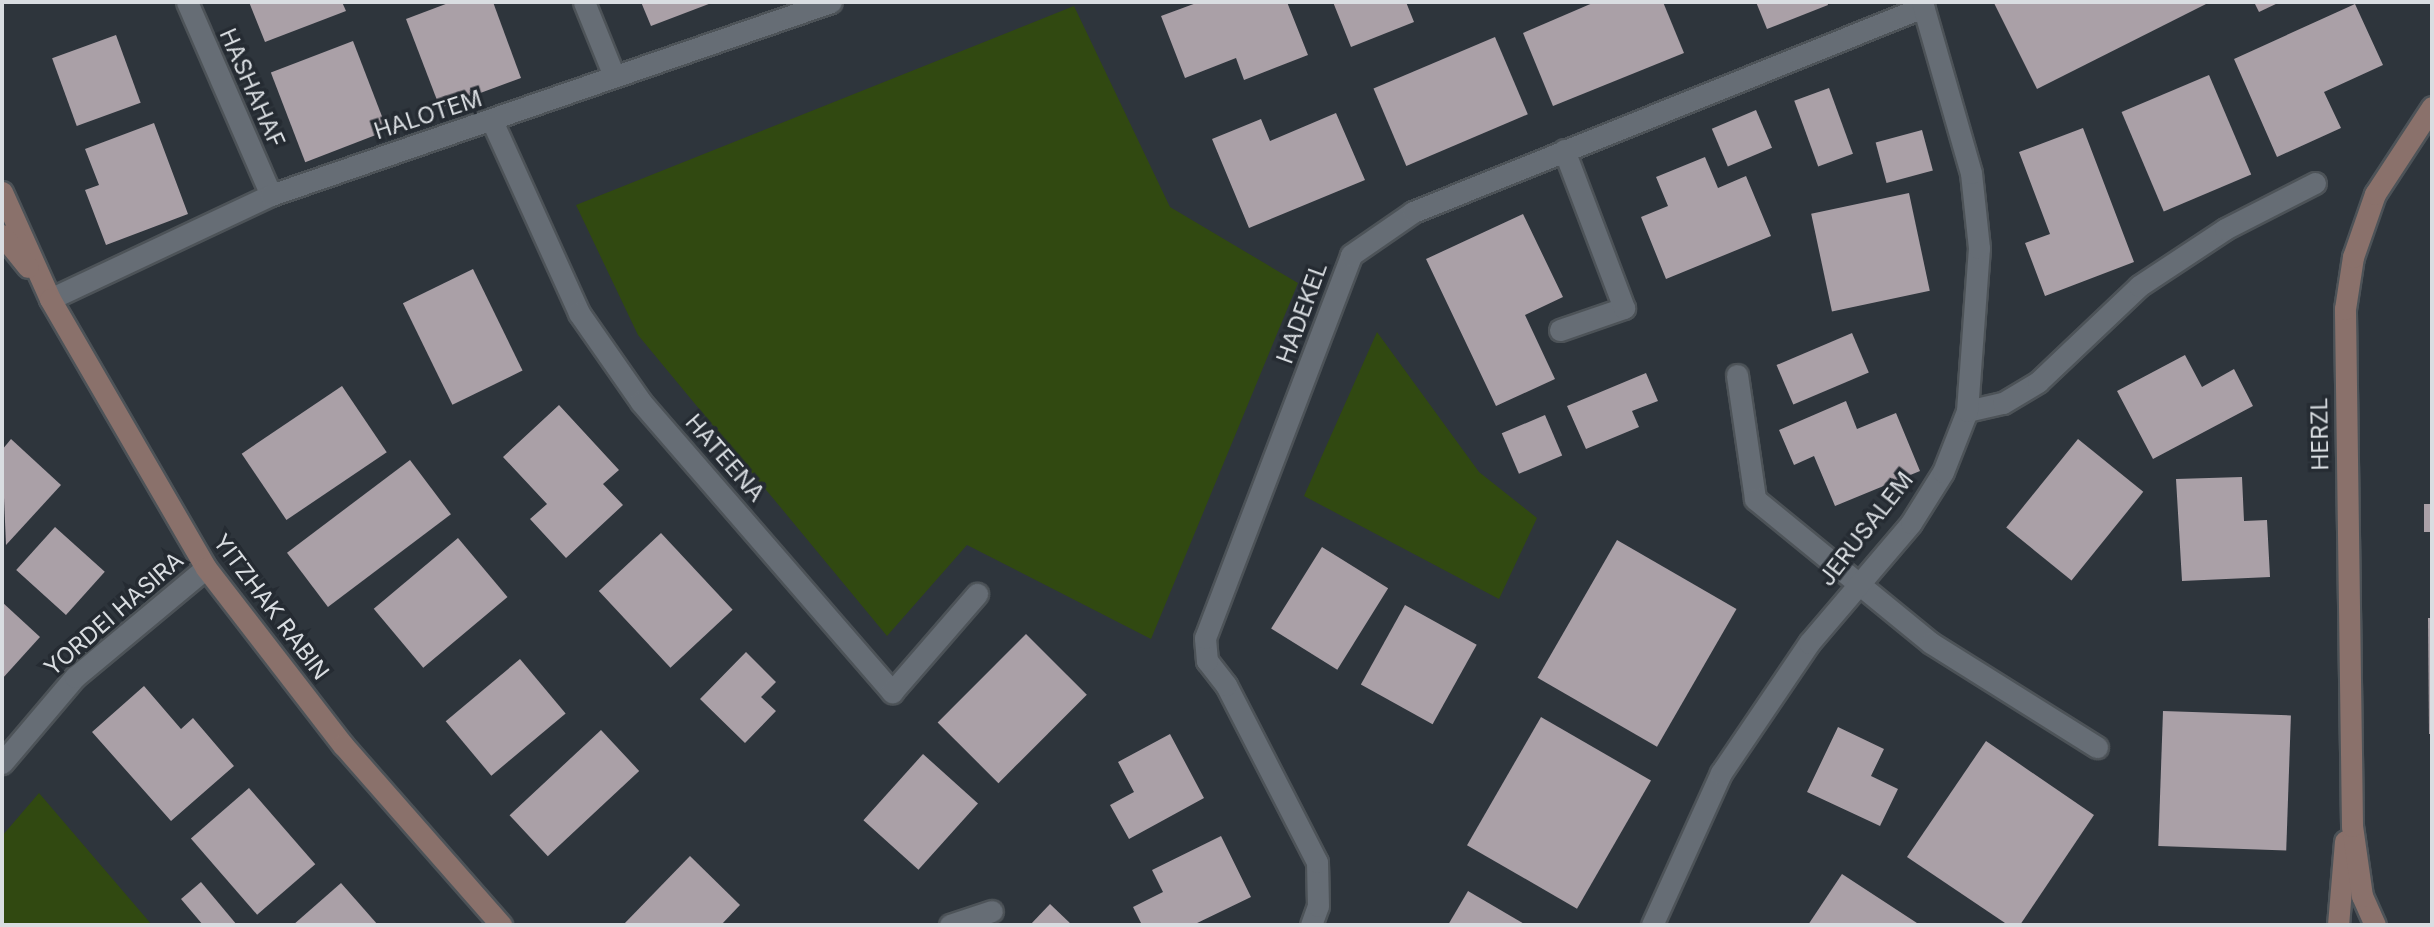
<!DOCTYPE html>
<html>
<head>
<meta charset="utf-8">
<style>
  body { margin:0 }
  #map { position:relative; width:2434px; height:927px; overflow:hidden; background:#2e353c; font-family:Inter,sans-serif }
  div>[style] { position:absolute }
  .green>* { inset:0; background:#314911 }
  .building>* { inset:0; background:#aaa0a7; transform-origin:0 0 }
  .roads { filter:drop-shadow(2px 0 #4d5358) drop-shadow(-2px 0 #4d5358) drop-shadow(0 2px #4d5358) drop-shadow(0 -2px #4d5358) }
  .lane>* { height:21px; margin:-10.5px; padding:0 10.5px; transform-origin:10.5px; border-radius:10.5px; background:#666d75 }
  .street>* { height:21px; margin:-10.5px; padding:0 10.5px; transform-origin:10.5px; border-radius:10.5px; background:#666d75 }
  .secondary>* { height:21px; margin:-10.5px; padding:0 10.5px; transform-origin:10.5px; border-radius:10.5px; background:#8a716b }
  span { translate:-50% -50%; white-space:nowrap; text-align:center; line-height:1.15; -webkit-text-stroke:7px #252b32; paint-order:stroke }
  .street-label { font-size:23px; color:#d9dde1 }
  .frame { position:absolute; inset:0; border:4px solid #d9dde1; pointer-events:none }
</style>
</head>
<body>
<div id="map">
  <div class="green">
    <div style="clip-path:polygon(1074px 6px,1170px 207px,1298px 283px,1151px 639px,967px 545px,887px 636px,638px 335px,576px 205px)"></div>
    <div style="clip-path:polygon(1377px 332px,1479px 472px,1537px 518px,1499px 599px,1304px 496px)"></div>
    <div style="clip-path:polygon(39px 793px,152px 925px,2px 925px,2px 836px)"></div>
  </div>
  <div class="building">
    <div style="clip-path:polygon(249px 2px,342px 2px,346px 11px,265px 42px)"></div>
    <div style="clip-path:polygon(451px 2px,493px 2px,521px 78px,440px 108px,406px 19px)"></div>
    <div style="clip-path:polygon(641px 2px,714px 2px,651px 26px)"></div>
    <div style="clip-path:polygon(1199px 2px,1287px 2px,1308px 55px,1244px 80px,1236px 58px,1185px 78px,1161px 16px)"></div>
    <div style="clip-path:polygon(1333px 2px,1406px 2px,1414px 22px,1351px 47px)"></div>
    <div style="clip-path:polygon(1595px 2px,1663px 2px,1684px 53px,1553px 106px,1523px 33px)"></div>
    <div style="clip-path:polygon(1756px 2px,1827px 2px,1828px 5px,1767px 29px)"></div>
    <div style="clip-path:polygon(2210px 2px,2037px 89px,1994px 3px,1997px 2px)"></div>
    <div style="clip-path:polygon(2254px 2px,2280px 2px,2259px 12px)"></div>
    <div style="clip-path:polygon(2355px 4px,2383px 65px,2324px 92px,2341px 128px,2277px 157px,2234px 59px)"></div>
    <div style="left:116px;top:35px;width:72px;height:68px;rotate:70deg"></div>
    <div style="left:1495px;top:37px;width:84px;height:132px;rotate:67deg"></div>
    <div style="left:353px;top:41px;width:96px;height:88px;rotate:69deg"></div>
    <div style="left:2209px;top:75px;width:108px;height:95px;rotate:67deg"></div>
    <div style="left:1829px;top:88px;width:70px;height:37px;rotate:70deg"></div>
    <div style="left:1756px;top:110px;width:41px;height:48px;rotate:67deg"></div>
    <div style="clip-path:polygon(1336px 113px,1365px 180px,1249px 228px,1212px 139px,1261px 119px,1270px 141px)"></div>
    <div style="clip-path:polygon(154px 123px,188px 214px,106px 245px,85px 190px,99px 185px,85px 149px)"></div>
    <div style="clip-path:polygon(2083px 128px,2134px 262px,2045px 296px,2025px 243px,2050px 234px,2019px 152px)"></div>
    <div style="left:1922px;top:130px;width:42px;height:48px;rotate:75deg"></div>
    <div style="clip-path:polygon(1705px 157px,1718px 188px,1746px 176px,1771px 236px,1666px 279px,1641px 217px,1668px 206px,1656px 177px)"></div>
    <div style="left:1909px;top:193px;width:100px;height:100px;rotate:78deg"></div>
    <div style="clip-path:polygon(1523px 214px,1563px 297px,1525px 315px,1555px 379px,1496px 406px,1426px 259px)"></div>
    <div style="left:473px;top:269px;width:113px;height:78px;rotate:64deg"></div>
    <div style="left:1852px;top:333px;width:43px;height:82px;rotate:67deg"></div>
    <div style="clip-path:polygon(2185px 355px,2202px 387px,2234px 369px,2253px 406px,2153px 459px,2117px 391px)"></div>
    <div style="clip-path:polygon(1646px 373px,1658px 401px,1632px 411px,1639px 427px,1586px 449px,1567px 406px)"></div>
    <div style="left:342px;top:386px;width:80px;height:121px;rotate:56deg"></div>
    <div style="clip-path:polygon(1846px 401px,1857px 429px,1896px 413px,1920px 471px,1835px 506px,1814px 456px,1794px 465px,1779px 430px)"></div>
    <div style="clip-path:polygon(559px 405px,619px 470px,603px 484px,623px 505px,566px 558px,530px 519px,547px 504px,503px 457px)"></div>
    <div style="left:1545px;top:415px;width:44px;height:47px;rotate:67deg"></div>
    <div style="clip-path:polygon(11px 439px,61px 485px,6px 545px,2px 450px)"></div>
    <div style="left:2078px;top:439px;width:84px;height:114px;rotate:39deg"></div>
    <div style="left:410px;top:460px;width:68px;height:154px;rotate:53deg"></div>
    <div style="clip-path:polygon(2242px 477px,2244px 521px,2267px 520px,2270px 577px,2182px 581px,2176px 479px)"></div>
    <div style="left:2424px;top:504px;width:8px;height:28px"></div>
    <div style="left:55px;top:527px;width:67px;height:58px;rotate:42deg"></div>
    <div style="left:661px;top:533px;width:105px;height:85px;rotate:47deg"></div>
    <div style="left:458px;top:538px;width:77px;height:110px;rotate:50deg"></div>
    <div style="left:1617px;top:540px;width:138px;height:159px;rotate:30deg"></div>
    <div style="left:1322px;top:547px;width:78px;height:96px;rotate:32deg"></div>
    <div style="clip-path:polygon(2px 602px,40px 637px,2px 679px)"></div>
    <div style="left:1405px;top:605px;width:82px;height:91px;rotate:29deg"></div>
    <div style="clip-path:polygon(2428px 618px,2432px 618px,2432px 734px,2429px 734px)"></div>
    <div style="left:1026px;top:634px;width:86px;height:125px;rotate:45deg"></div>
    <div style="clip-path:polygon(746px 652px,776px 682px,761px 697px,776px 711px,745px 743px,700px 699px)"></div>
    <div style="left:520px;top:659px;width:71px;height:97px;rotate:50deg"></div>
    <div style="clip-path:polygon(144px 686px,181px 729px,193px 718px,234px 766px,171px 821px,92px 732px)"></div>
    <div style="left:2163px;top:711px;width:128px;height:135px;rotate:2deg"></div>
    <div style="left:1541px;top:717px;width:127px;height:148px;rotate:30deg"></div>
    <div style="clip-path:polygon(1838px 727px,1884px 749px,1871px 776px,1898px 789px,1880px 826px,1807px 792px)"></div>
    <div style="left:601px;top:730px;width:56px;height:125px;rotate:47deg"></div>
    <div style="clip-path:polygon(1170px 734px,1204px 798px,1129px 839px,1110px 805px,1134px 792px,1118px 762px)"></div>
    <div style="clip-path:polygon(1986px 741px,2094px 815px,2020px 925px,2008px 925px,1907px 857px)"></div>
    <div style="left:923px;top:754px;width:74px;height:89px;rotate:42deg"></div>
    <div style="left:249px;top:788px;width:101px;height:77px;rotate:49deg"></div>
    <div style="clip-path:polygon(1221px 836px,1251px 897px,1193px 925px,1142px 925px,1133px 907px,1163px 892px,1152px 870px)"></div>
    <div style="clip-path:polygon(690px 856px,740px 905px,721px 925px,623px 925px)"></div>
    <div style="clip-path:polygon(1842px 874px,1920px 925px,1808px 925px)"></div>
    <div style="clip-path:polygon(201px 882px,237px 925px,203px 925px,181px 899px)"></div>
    <div style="clip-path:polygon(341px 883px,378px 925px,293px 925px)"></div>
    <div style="clip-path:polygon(1468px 891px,1526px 925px,1448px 925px)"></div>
    <div style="clip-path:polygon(1050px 904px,1072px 925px,1030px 925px)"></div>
  </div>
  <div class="roads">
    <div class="lane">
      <div style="left:1560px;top:330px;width:68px;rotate:-19deg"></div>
      <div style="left:1624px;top:308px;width:169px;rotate:-110.8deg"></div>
      <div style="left:1737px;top:375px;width:125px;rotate:81.7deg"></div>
      <div style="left:1755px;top:499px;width:227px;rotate:39.3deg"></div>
      <div style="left:1931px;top:643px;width:196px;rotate:32.1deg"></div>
      <div style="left:950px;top:925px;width:44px;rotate:-18.4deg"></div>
    </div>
    <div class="street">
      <div style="left:187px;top:2px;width:210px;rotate:66.5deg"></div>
      <div style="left:584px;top:2px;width:80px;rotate:67.9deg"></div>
      <div style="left:492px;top:121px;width:211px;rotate:65.6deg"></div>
      <div style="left:579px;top:313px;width:108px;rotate:55.1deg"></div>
      <div style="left:641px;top:402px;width:384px;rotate:49.1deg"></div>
      <div style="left:892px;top:692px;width:130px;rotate:-49.1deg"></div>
      <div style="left:50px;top:299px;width:244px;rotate:-25.2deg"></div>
      <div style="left:271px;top:195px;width:592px;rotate:-19.02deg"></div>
      <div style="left:1967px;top:411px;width:37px;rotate:-13deg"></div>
      <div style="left:2003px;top:403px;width:41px;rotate:-31deg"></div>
      <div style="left:2038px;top:382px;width:139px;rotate:-43.5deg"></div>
      <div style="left:2139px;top:286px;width:103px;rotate:-33.5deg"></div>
      <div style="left:2225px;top:229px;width:101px;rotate:-27.1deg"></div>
      <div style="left:2px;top:763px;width:113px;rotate:-49.7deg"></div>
      <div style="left:75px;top:677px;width:170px;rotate:-39.8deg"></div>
      <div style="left:1311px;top:925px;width:20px;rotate:-70deg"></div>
      <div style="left:1318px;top:906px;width:44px;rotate:-91.3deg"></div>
      <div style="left:1317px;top:862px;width:199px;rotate:-117.2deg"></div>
      <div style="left:1226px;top:685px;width:31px;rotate:-128deg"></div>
      <div style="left:1207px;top:661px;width:23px;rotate:-95deg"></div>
      <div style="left:1205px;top:638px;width:410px;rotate:-69.1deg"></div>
      <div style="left:1351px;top:255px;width:75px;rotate:-34.7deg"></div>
      <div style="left:1413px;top:212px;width:550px;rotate:-21.9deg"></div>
      <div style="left:1652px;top:925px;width:167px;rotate:-65.6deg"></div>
      <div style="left:1721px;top:773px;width:157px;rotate:-55.9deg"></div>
      <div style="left:1809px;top:643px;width:157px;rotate:-49.6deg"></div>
      <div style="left:1911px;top:523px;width:60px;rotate:-57.9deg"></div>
      <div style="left:1943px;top:472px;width:66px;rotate:-68.5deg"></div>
      <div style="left:1967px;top:411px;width:163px;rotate:-85.8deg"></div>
      <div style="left:1979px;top:248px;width:75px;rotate:-96.1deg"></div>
      <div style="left:1971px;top:173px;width:178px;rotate:-106deg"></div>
    </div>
    <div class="secondary">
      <div style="left:2px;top:192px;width:117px;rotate:65.8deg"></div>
      <div style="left:50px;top:299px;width:311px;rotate:59.9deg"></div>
      <div style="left:206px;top:568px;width:224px;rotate:52.3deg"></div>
      <div style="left:343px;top:745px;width:240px;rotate:48.7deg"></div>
      <div style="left:2px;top:235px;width:41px;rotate:50.9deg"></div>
      <div style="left:2338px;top:925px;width:84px;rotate:-85.2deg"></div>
      <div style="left:2375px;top:925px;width:32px;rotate:-114deg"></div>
      <div style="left:2362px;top:896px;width:71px;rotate:-98.1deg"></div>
      <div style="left:2352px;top:826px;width:517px;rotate:-90.78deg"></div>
      <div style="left:2345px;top:309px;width:53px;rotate:-81.3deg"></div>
      <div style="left:2353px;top:257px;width:67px;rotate:-70.8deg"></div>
      <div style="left:2375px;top:194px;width:104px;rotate:-56.8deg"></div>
    </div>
  </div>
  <div class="street-label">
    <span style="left:252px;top:88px;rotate:66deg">HASHAHAF</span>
    <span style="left:428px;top:115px;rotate:-18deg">HALOTEM</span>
    <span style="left:1302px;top:313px;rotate:-70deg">HADEKEL</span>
    <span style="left:2320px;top:434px;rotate:-91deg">HERZL</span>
    <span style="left:725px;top:458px;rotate:49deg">HATEENA</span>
    <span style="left:1866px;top:529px;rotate:-52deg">JERUSALEM</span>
    <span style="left:271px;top:607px;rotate:53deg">YITZHAK RABIN</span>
    <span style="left:114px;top:614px;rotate:-41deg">YORDEI HASIRA</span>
  </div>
  <div class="frame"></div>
</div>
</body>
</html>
